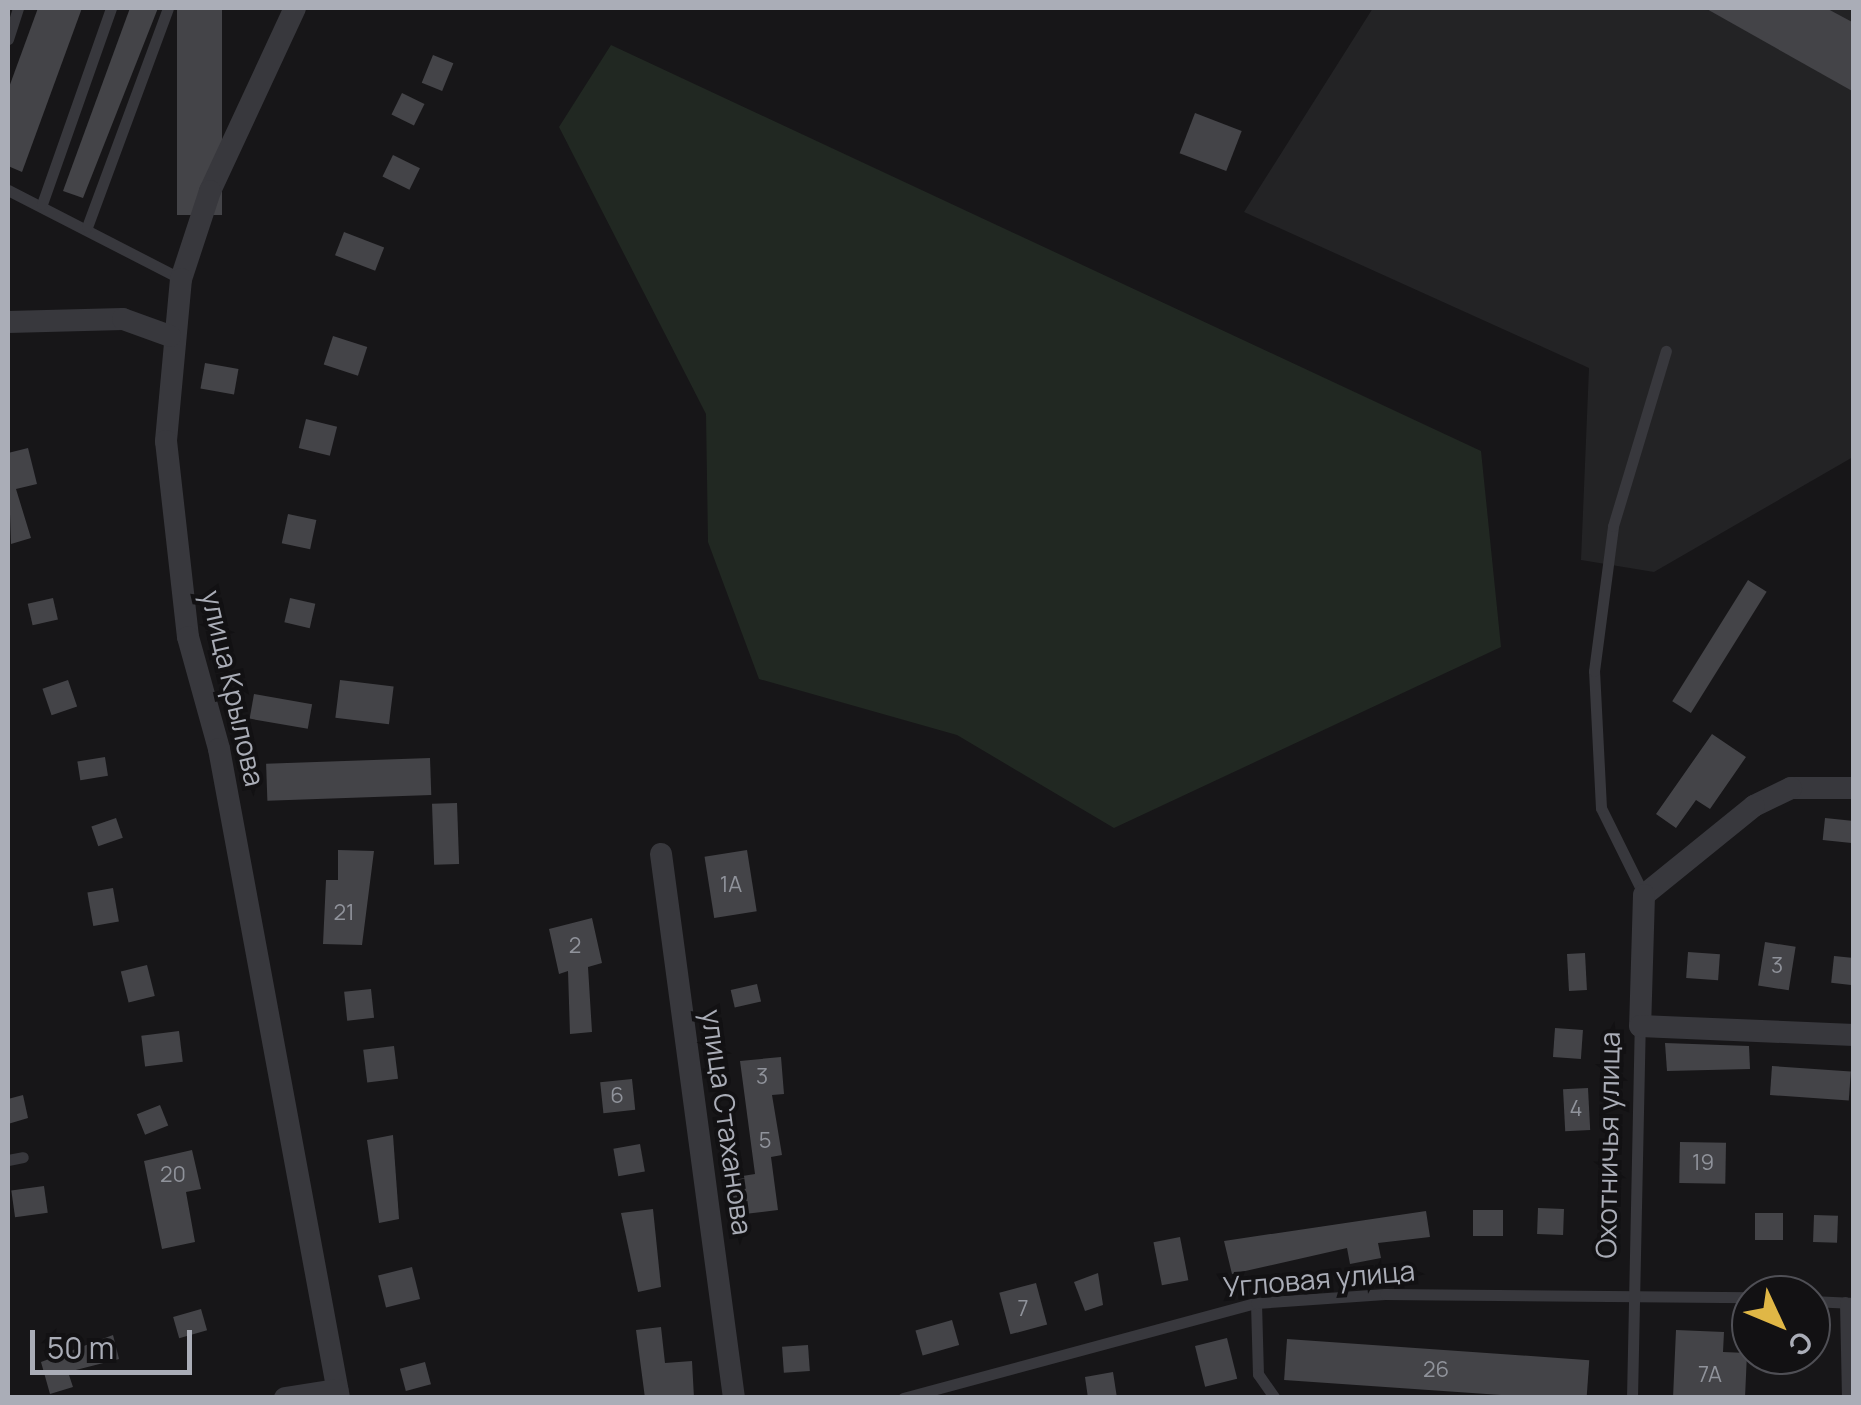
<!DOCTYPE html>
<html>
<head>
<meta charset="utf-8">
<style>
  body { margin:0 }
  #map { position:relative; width:1861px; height:1405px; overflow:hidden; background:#171618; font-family:Manrope,sans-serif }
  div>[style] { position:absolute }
  .built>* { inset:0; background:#232325 }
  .green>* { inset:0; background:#212822 }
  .building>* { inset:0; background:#444448; transform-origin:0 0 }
  .service>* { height:11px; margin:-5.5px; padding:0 5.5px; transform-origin:5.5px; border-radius:5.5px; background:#38383d }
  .minor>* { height:22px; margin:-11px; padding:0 11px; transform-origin:11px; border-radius:11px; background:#38383d }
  span { translate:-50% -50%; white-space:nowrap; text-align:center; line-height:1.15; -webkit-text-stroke:8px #121113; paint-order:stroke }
  .number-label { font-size:22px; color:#90939b }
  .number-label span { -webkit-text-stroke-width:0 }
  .street-label { font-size:28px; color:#aaadb7 }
  .frame { position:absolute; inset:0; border:10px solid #aaadb7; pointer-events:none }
  .north { position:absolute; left:1731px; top:1275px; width:100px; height:100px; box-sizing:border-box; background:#121113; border:2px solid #4f4f55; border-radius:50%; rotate:134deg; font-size:28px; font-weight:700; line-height:40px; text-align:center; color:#aaadb7 }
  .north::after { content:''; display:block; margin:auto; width:35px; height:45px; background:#e0b746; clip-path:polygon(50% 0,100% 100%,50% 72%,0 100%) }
  .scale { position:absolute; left:30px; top:1330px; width:162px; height:45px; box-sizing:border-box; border:5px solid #aaadb7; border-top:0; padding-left:12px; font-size:30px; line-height:35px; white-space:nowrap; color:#aaadb7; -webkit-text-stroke:8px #121113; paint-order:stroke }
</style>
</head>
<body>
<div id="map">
  <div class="built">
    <div style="clip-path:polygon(1373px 8px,1853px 8px,1853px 457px,1654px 572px,1581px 560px,1589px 368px,1244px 212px)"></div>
  </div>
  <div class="green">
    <div style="clip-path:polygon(611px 45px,1481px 451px,1501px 647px,1114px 828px,957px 735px,759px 679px,708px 542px,706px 414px,559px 127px)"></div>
  </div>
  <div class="building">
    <div style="clip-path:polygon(38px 8px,82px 8px,22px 172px,8px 166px,8px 90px)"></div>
    <div style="clip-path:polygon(130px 8px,158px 8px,83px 198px,63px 191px)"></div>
    <div style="left:177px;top:8px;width:45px;height:207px"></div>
    <div style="clip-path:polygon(1705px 8px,1826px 8px,1854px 23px,1854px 92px)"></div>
    <div style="left:433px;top:55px;width:22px;height:30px;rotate:22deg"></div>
    <div style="left:402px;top:93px;width:25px;height:24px;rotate:26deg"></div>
    <div style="left:1195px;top:113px;width:50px;height:43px;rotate:21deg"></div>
    <div style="left:393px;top:155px;width:30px;height:24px;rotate:26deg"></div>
    <div style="left:344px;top:232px;width:43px;height:25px;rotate:21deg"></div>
    <div style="left:333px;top:336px;width:36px;height:30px;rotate:18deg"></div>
    <div style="left:205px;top:363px;width:34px;height:26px;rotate:10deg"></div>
    <div style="left:306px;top:419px;width:32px;height:30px;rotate:14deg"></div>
    <div style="clip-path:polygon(28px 448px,37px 484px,16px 489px,31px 538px,11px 544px,8px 453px)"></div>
    <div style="left:288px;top:514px;width:29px;height:30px;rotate:12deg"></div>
    <div style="left:1748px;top:580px;width:22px;height:143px;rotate:32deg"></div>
    <div style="left:53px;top:598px;width:22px;height:26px;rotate:77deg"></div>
    <div style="left:290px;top:598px;width:26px;height:25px;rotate:13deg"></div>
    <div style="left:68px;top:680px;width:28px;height:27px;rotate:71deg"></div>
    <div style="left:340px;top:680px;width:54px;height:38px;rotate:7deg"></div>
    <div style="left:254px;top:694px;width:59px;height:25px;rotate:10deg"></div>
    <div style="clip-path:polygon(1712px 734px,1746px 757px,1710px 809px,1696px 800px,1676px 828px,1656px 814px)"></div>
    <div style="left:105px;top:757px;width:19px;height:28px;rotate:81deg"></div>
    <div style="left:430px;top:758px;width:37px;height:164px;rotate:88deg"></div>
    <div style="left:457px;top:803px;width:61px;height:25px;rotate:88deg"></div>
    <div style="left:116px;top:818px;width:21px;height:26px;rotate:71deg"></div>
    <div style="left:1825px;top:818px;width:29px;height:22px;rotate:6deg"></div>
    <div style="clip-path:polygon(338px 850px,374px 851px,362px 945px,323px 944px,326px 880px,338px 880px)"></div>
    <div style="left:747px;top:850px;width:62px;height:43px;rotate:81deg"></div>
    <div style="left:113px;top:888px;width:34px;height:26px;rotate:80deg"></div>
    <div style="clip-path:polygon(592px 918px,602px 963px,588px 967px,592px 1032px,570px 1034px,568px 971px,559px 974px,549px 929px)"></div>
    <div style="left:1765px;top:942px;width:31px;height:44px;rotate:9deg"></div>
    <div style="left:1688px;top:952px;width:32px;height:26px;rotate:4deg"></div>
    <div style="left:1585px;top:953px;width:37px;height:18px;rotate:87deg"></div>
    <div style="left:1834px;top:956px;width:20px;height:27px;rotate:6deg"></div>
    <div style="left:147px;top:965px;width:32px;height:27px;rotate:76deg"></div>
    <div style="left:757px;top:984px;width:18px;height:27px;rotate:77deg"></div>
    <div style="left:371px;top:989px;width:29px;height:27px;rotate:84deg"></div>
    <div style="left:1555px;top:1028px;width:28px;height:29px;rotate:4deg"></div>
    <div style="left:179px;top:1031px;width:31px;height:38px;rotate:83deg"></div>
    <div style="clip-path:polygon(1665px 1043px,1749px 1046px,1750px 1069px,1667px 1071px)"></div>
    <div style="left:394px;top:1046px;width:33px;height:31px;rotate:83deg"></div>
    <div style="clip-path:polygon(781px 1057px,784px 1094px,772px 1095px,782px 1155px,771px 1157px,778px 1210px,736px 1215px,730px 1178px,755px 1174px,740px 1061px)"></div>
    <div style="left:1772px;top:1066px;width:79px;height:29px;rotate:4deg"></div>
    <div style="left:632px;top:1079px;width:31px;height:32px;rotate:84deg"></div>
    <div style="left:1588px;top:1088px;width:42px;height:25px;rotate:87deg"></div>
    <div style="clip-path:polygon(23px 1095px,28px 1118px,8px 1124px,8px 1099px)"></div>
    <div style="left:160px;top:1105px;width:22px;height:25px;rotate:68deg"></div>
    <div style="clip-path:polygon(393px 1135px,399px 1219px,379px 1223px,367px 1140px)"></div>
    <div style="left:1680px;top:1142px;width:46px;height:41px;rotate:1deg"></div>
    <div style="left:640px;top:1144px;width:28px;height:27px;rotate:80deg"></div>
    <div style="clip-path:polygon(192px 1150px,201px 1189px,186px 1192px,195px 1242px,162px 1249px,144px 1161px)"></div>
    <div style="left:44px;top:1186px;width:27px;height:33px;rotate:82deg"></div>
    <div style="left:1538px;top:1208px;width:26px;height:26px;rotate:2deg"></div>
    <div style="clip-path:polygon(653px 1209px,661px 1287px,638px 1292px,621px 1213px)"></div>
    <div style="left:1473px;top:1210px;width:30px;height:26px"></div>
    <div style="clip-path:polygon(1426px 1211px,1430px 1237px,1378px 1243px,1381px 1258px,1350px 1264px,1347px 1248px,1232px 1274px,1224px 1241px)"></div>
    <div style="left:1755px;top:1213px;width:28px;height:27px"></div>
    <div style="left:1814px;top:1215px;width:24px;height:27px;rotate:2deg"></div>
    <div style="left:1180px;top:1237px;width:44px;height:27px;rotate:79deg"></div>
    <div style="left:412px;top:1267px;width:33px;height:35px;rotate:76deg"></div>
    <div style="clip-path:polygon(1098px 1273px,1103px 1305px,1085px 1311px,1074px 1282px)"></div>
    <div style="left:1036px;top:1283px;width:43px;height:38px;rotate:75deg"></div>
    <div style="left:201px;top:1309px;width:22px;height:29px;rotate:74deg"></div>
    <div style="left:952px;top:1320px;width:26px;height:38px;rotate:74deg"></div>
    <div style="clip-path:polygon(661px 1327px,665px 1363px,692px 1361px,694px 1398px,645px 1398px,636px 1330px)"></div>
    <div style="clip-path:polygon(1676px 1330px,1724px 1332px,1723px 1352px,1747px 1353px,1745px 1398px,1673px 1398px)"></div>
    <div style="clip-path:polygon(113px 1335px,119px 1359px,68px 1372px,73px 1387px,50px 1394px,41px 1362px)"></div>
    <div style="left:1227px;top:1338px;width:42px;height:33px;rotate:76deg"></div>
    <div style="left:1287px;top:1339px;width:303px;height:41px;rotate:4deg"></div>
    <div style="left:808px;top:1345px;width:26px;height:26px;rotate:86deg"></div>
    <div style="left:425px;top:1362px;width:23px;height:26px;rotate:75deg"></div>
    <div style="clip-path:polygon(1113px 1372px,1117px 1398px,1088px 1398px,1085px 1377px)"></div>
  </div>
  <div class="service">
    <div style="left:8px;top:39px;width:33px;rotate:-72deg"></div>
    <div style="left:8px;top:190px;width:195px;rotate:27.2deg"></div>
    <div style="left:42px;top:204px;width:208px;rotate:-70.6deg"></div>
    <div style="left:87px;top:227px;width:233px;rotate:-69.7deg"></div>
    <div style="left:1644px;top:895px;width:97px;rotate:-116.3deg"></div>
    <div style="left:1601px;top:808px;width:137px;rotate:-92.9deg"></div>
    <div style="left:1594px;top:671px;width:146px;rotate:-82.5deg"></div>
    <div style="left:1613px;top:526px;width:183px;rotate:-73.2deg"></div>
    <div style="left:8px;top:1160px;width:15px;rotate:-11deg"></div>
    <div style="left:1811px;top:1301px;width:43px;rotate:2.7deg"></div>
    <div style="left:1845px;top:1302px;width:96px;rotate:88.8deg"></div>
    <div style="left:1256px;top:1303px;width:71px;rotate:88.4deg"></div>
    <div style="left:1258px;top:1374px;width:29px;rotate:55deg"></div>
    <div style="left:903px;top:1398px;width:366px;rotate:-15.1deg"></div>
    <div style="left:1256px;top:1303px;width:129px;rotate:-4deg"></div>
    <div style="left:1385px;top:1294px;width:366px;rotate:0.5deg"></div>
    <div style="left:1632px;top:1398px;width:372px;rotate:-88.8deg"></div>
  </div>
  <div class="minor">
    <div style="left:295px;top:8px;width:202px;rotate:114.9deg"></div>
    <div style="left:210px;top:191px;width:93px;rotate:108.2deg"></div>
    <div style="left:181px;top:279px;width:163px;rotate:95.3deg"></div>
    <div style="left:166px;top:441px;width:197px;rotate:83.6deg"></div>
    <div style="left:188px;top:637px;width:116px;rotate:74.5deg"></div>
    <div style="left:219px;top:749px;width:660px;rotate:79.52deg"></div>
    <div style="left:8px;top:322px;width:115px;rotate:-1.5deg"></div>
    <div style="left:123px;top:319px;width:50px;rotate:19.9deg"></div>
    <div style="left:1854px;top:788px;width:63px;rotate:180deg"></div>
    <div style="left:1791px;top:788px;width:41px;rotate:154.1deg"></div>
    <div style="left:1754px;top:806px;width:141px;rotate:141deg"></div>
    <div style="left:1644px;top:895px;width:131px;rotate:91.7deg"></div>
    <div style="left:1640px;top:1026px;width:214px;rotate:2.4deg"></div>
    <div style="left:661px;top:854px;width:549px;rotate:82.36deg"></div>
    <div style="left:285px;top:1398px;width:53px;rotate:-8.7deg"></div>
  </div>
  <div class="number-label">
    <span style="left:731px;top:885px">1А</span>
    <span style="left:344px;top:913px">21</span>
    <span style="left:575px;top:946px">2</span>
    <span style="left:1777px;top:966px">3</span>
    <span style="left:762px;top:1077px">3</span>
    <span style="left:617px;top:1096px">6</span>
    <span style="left:1576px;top:1109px">4</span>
    <span style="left:765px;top:1141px">5</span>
    <span style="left:1703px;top:1163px">19</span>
    <span style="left:173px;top:1175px">20</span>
    <span style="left:1023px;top:1309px">7</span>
    <span style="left:1436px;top:1370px">26</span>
    <span style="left:1710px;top:1375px">7А</span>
  </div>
  <div class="street-label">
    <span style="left:234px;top:688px;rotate:77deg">улица Крылова</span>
    <span style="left:728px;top:1122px;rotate:82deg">улица Стаханова</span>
    <span style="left:1607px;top:1145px;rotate:-89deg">Охотничья улица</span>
    <span style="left:1319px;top:1278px;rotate:-5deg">Угловая улица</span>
  </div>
  <div class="frame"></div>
  <div class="north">С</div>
  <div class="scale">50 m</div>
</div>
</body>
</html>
